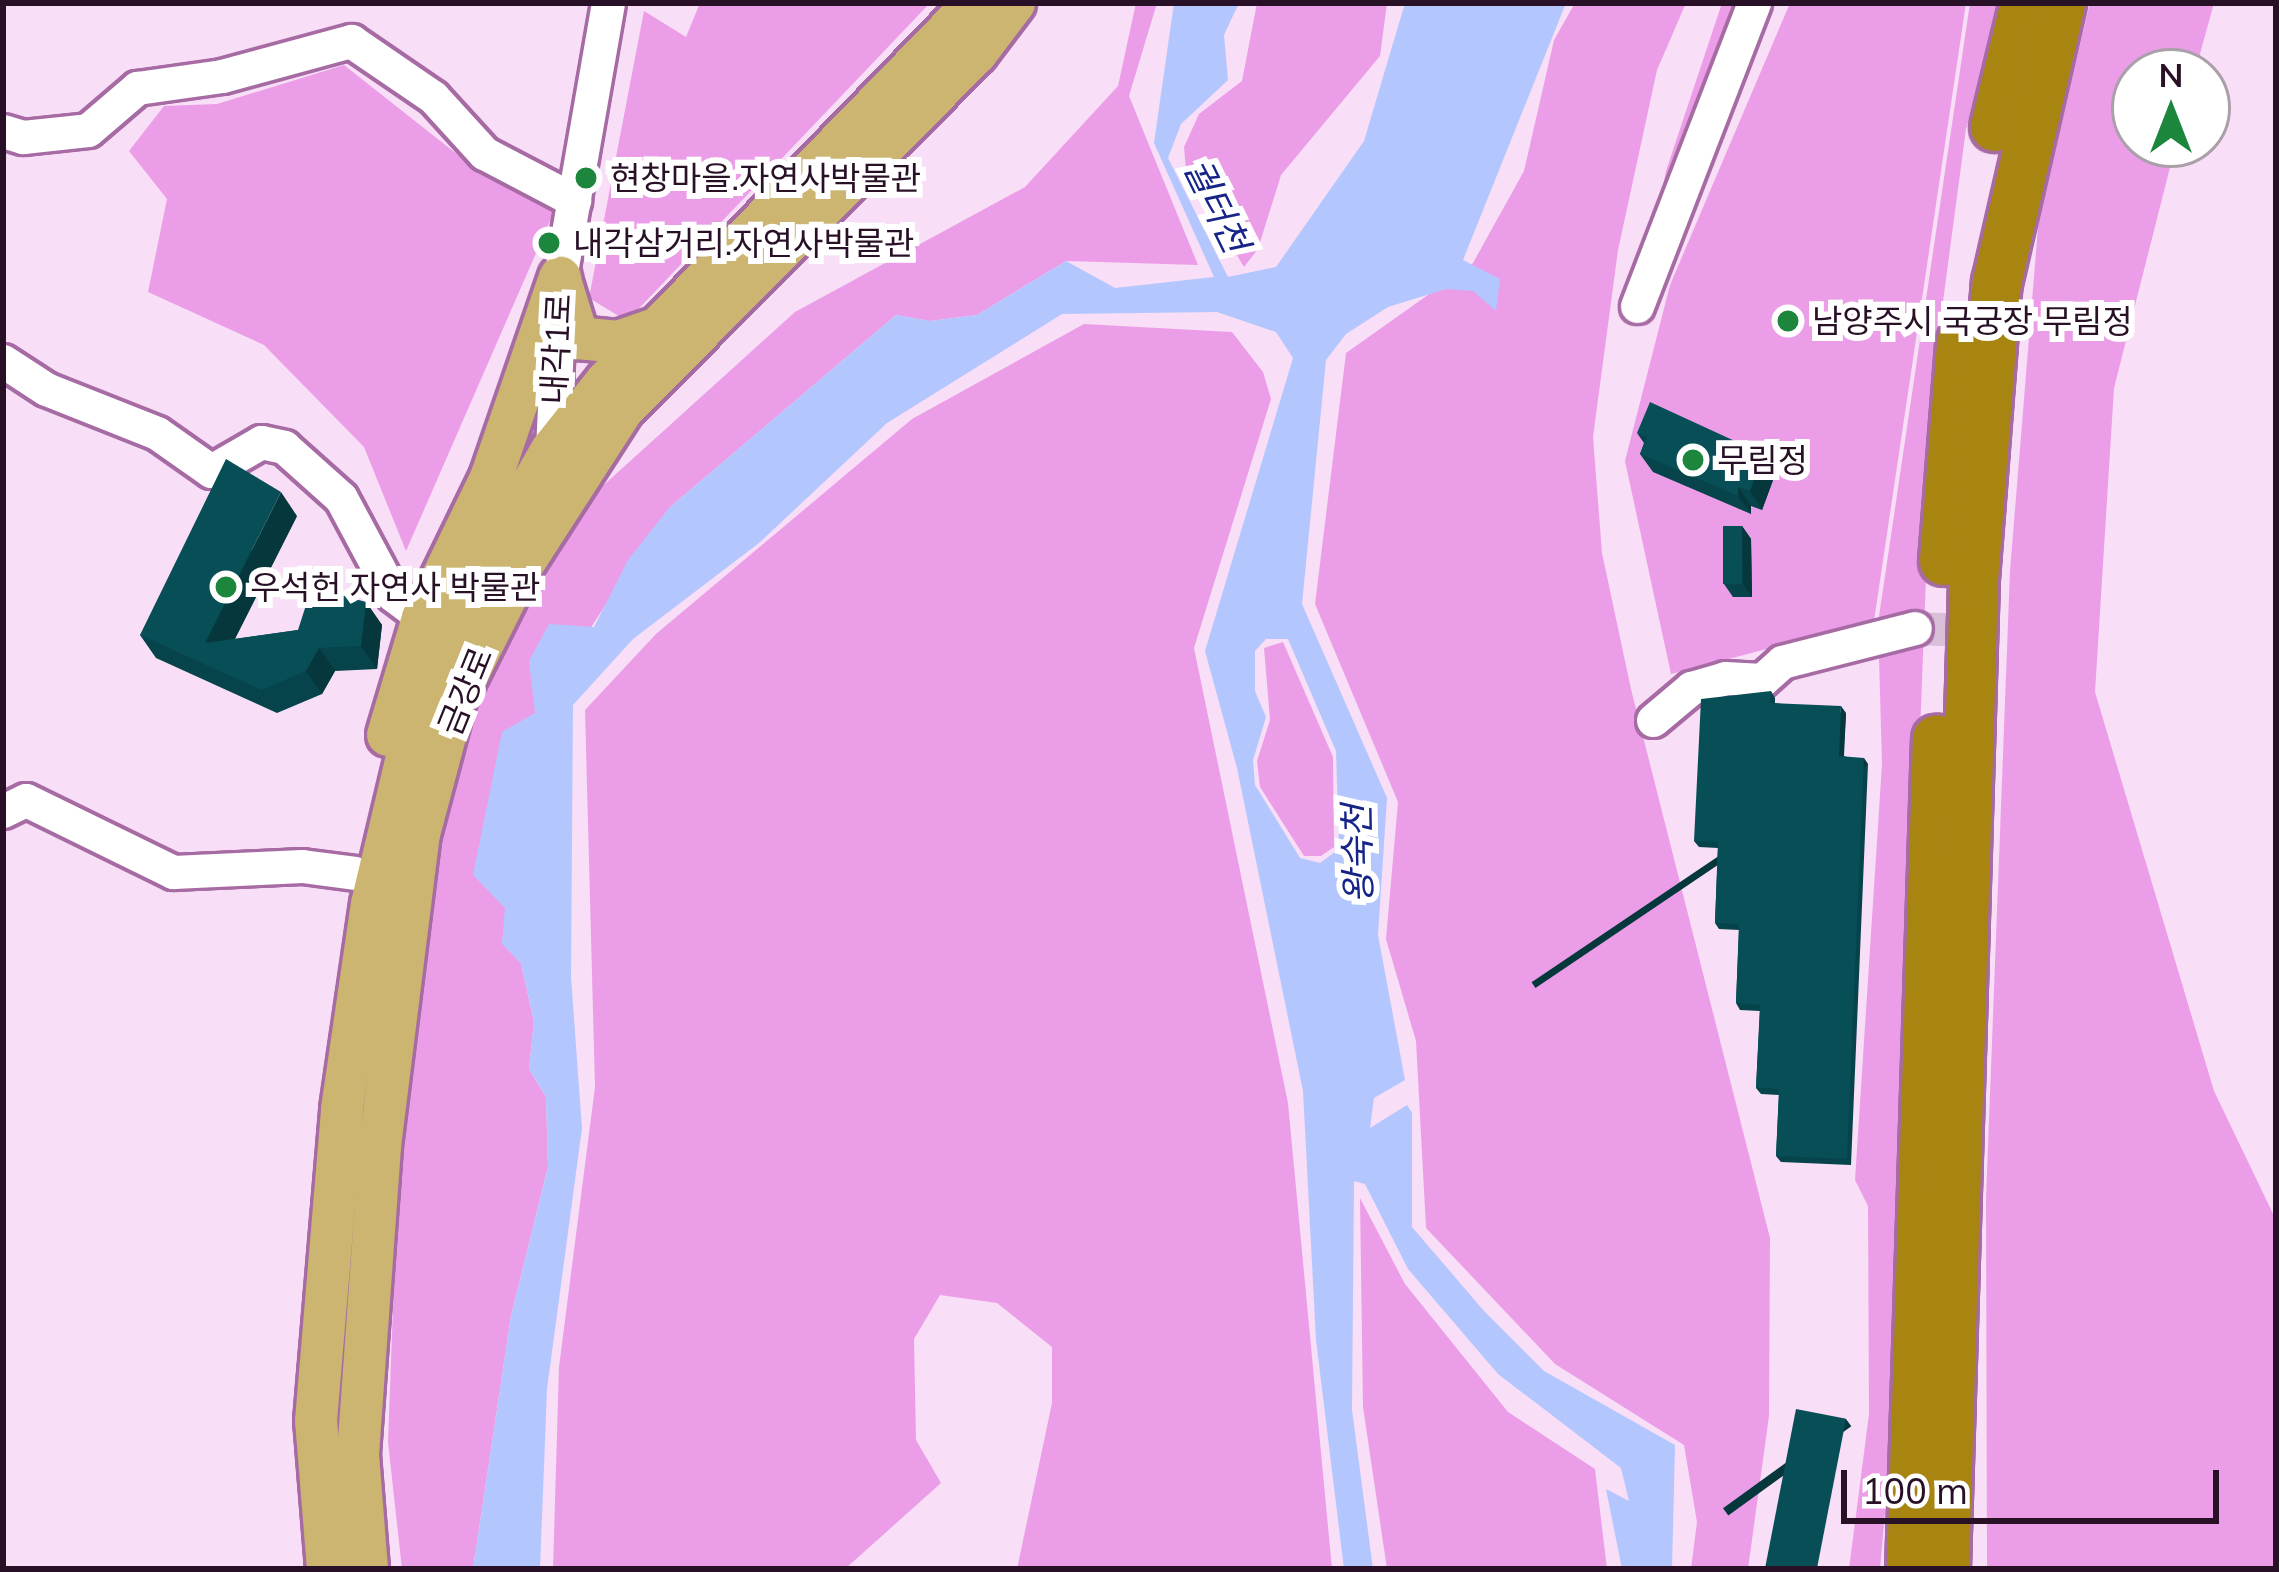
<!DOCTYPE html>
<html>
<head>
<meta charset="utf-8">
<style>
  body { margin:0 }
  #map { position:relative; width:2279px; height:1572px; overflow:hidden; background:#f8def6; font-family:Mulish,"Noto Sans KR",sans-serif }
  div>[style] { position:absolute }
  .green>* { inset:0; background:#eb9ee7 }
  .water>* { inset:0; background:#b3c7fe }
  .minor-tunnel>* { height:33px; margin-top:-16.5px; transform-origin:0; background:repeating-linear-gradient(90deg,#d9bfd7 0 33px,transparent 0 49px) }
  .roads { filter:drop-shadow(3px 0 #a76ba4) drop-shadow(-3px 0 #a76ba4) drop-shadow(0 3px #a76ba4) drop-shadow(0 -3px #a76ba4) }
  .minor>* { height:33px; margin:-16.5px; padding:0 16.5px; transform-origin:16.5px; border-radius:16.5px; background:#fff }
  .major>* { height:42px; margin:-21px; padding:0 21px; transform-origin:21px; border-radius:21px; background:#cbb570 }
  .highway>* { height:48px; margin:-24px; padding:0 24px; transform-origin:24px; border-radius:24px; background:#a88411 }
  .wall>* { inset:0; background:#06434b }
  .shaded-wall>* { inset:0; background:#05373d; transform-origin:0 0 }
  .building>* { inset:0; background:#074e57; transform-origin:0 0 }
  .dots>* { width:33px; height:33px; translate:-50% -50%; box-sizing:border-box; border:6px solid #fff; border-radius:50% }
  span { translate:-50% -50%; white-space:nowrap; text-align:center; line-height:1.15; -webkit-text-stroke:12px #fff; paint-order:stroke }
  .poi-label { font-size:33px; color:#281127 }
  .left { translate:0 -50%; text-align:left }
  .street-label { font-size:33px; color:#281127 }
  .water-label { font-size:36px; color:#162488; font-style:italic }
  .frame { position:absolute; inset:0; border:6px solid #281127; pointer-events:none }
  .north { position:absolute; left:2111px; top:48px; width:120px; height:120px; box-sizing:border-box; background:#fff; border:3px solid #a9a0a9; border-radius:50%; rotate:0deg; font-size:33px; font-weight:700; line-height:48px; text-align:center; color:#281127 }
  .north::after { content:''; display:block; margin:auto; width:42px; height:54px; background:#1c863c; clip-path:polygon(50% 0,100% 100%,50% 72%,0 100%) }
  .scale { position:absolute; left:1841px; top:1470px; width:378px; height:54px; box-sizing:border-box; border:6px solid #281127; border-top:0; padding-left:15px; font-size:36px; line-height:42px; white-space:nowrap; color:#281127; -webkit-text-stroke:9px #fff; paint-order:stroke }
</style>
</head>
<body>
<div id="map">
  <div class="green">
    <div style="clip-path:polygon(700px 3px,930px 3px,627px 321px,589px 298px,644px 11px,686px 37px)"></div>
    <div style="clip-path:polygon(1136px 3px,1157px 3px,1129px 96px,1198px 265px,1066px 261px,977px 315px,930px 321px,896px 315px,669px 508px,535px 713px,502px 943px,521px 963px,534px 1022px,529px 1069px,546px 1097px,548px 1167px,511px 1316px,473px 1569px,402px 1569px,388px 1442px,399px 1144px,439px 829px,467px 702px,596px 492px,795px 312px,1025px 187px,1118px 86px)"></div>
    <div style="clip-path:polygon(1257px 3px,1387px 3px,1380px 56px,1281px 175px,1258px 249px,1244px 267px,1186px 170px,1184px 147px,1199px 114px,1242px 81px)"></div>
    <div style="clip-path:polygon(1575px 3px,1686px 3px,1657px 70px,1618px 250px,1593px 437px,1602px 553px,1631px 689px,1770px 1238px,1769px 1416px,1748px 1569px,1691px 1569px,1697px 1522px,1684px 1445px,1555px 1364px,1426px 1228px,1416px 1041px,1386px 939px,1398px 802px,1315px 604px,1346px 353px,1473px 263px,1524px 171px,1554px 40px)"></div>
    <div style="clip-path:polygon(1722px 3px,1741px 3px,1654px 232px,1666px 171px)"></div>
    <div style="clip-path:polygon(1790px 3px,1966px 3px,1874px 621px,1671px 674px,1625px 461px,1670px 285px)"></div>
    <div style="clip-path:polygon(1970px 3px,1998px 3px,1966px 129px,1934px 369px,1894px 1410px,1880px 1569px,1849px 1569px,1869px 1414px,1868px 1206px,1855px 1180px,1882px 764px,1878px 623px)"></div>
    <div style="clip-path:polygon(2090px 3px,2214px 3px,2195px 72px,2135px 72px,2135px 144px,2176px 144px,2114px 388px,2095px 692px,2214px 1091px,2276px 1220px,2276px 1569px,1987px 1569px,1986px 1199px,2010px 571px,2039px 215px)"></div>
    <div style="clip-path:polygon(344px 65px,472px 166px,554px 212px,406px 551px,364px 447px,264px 345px,148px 292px,167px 199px,129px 151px,164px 106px,217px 104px)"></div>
    <div style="clip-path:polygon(1084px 324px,1232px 332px,1263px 372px,1271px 399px,1194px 648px,1288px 1103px,1332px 1569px,1017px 1569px,1052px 1403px,1052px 1347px,997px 1303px,940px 1295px,914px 1339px,916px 1440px,941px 1483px,845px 1569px,553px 1569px,559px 1367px,595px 1087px,585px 710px,656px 634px,912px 419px)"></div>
    <div style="clip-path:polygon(1283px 642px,1333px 757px,1334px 847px,1321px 856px,1304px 856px,1260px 787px,1257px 761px,1270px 720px,1264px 648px)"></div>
    <div style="clip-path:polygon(1360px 1198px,1405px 1284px,1508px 1412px,1595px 1469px,1607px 1569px,1387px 1569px,1363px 1407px)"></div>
  </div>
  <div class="water">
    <div style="clip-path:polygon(evenodd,1174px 3px,1239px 3px,1224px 35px,1228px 80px,1181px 124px,1168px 158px,1228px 277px,1276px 267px,1364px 141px,1405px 3px,1566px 3px,1463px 260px,1500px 279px,1496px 311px,1473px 291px,1446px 289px,1388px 307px,1346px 334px,1326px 360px,1302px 604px,1387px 798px,1378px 935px,1405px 1080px,1374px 1098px,1370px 1128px,1407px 1105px,1412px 1113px,1412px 1227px,1484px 1311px,1544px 1371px,1675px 1445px,1672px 1569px,1622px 1569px,1606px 1489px,1629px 1501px,1621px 1468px,1498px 1374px,1408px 1269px,1365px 1184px,1354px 1181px,1352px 1410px,1373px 1569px,1344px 1569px,1316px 1340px,1303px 1091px,1237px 768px,1205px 651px,1293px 358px,1276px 332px,1217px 312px,1062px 314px,887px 423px,759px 543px,633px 639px,573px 705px,571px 977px,582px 1128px,547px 1389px,540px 1569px,473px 1569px,511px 1316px,548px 1167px,546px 1097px,529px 1069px,534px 1022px,521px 963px,502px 944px,505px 908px,473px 875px,502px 732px,535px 713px,529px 661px,549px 624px,594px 627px,628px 560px,669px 508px,896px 315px,930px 321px,977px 315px,1066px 261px,1115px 288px,1214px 277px,1154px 143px,1174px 3px,1266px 639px,1288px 639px,1336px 751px,1339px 849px,1320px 863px,1300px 858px,1255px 785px,1253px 760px,1266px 717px,1255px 691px,1255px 651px,1266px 639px)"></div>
  </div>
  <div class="minor-tunnel">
    <div style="left:1915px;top:628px;width:83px;rotate:2.1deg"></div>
  </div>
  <div class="roads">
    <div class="minor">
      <div style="left:3px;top:131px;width:21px;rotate:17deg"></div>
      <div style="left:23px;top:137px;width:65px;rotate:-6.1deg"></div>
      <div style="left:88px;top:130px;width:65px;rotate:-40.6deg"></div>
      <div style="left:137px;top:88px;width:86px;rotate:-8deg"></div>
      <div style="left:222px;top:76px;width:134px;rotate:-15.2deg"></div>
      <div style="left:351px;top:41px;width:99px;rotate:34.3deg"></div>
      <div style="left:433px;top:97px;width:76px;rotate:47.7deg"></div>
      <div style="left:484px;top:153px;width:102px;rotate:27.6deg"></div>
      <div style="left:1637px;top:306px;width:325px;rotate:-68.9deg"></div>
      <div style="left:3px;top:361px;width:51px;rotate:33.1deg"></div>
      <div style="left:46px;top:389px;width:119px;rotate:21.6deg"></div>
      <div style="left:157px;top:433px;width:66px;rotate:35.1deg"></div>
      <div style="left:211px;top:471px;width:58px;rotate:-30.1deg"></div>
      <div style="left:261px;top:442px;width:24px;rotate:12deg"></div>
      <div style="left:284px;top:447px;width:76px;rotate:41.8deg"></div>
      <div style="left:341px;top:498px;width:110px;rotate:61.8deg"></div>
      <div style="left:393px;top:595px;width:38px;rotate:37deg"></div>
      <div style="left:558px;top:456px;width:8px;rotate:-135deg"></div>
      <div style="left:552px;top:450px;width:172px;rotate:-87.3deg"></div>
      <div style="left:560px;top:278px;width:279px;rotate:-80.1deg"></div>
      <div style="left:1653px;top:720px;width:50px;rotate:-40.1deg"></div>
      <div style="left:1691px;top:688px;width:35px;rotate:-16deg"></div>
      <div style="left:1725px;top:678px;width:37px;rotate:3deg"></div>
      <div style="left:1762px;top:680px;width:27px;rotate:-42deg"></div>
      <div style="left:1782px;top:662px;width:137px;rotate:-14.3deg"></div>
      <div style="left:3px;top:811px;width:25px;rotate:-26deg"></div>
      <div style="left:26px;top:800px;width:164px;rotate:26.1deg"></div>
      <div style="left:173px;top:872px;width:129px;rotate:-2.7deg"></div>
      <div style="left:302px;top:866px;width:53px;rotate:7.5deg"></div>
    </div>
    <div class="major">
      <div style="left:560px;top:280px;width:61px;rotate:72.8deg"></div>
      <div style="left:578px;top:338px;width:40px;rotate:5.7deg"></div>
      <div style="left:618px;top:342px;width:39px;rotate:-19deg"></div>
      <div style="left:388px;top:735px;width:122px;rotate:-73.3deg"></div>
      <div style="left:423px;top:618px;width:156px;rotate:-64.1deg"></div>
      <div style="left:491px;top:478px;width:212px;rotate:-71deg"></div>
      <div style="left:328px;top:1569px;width:148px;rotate:-94.6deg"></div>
      <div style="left:316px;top:1421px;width:313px;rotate:-85.2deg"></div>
      <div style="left:342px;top:1109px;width:207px;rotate:-81.7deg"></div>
      <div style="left:372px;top:904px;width:173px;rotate:-76.6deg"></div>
      <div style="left:412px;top:736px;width:171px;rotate:-67.3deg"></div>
      <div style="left:478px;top:578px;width:148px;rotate:-60deg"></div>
      <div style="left:552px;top:450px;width:88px;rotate:-51.4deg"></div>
      <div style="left:607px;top:381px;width:528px;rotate:-45.77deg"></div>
      <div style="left:367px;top:1569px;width:115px;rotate:-94.5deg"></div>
      <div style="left:358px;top:1454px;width:309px;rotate:-85.9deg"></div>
      <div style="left:380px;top:1146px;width:314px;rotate:-82.9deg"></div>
      <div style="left:419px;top:834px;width:140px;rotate:-75.1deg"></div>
      <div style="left:455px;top:699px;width:148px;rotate:-63.4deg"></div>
      <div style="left:521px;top:567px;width:187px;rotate:-57.2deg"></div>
      <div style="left:622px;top:410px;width:503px;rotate:-45.24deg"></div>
      <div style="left:976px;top:53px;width:63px;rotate:-52.8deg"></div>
    </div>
    <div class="highway">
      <div style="left:1995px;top:127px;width:128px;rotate:-76.4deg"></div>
      <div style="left:1944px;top:561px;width:219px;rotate:-85.5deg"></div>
      <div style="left:1911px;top:1569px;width:830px;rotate:-88.21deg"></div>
      <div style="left:1945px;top:1569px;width:990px;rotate:-88.32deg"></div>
      <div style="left:1974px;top:579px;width:297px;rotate:-85.6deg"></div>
      <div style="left:1997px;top:283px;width:287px;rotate:-77.1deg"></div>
    </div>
  </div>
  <div class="wall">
    <div style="clip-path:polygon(1637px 433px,1776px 472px,1762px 510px,1751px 506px,1751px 514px,1653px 472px,1640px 454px,1644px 443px)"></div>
    <div style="clip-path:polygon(297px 516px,235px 639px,298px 630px,366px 602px,382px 625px,377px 669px,335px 671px,322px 694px,277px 713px,156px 658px,140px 635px)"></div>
    <div style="clip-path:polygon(1742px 526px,1751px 539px,1752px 597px,1733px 597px,1724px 584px)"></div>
    <div style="clip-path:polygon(1771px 691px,1775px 698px,1775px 703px,1846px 713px,1844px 756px,1868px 764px,1851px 1165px,1781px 1162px,1776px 1156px,1779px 1095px,1761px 1094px,1756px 1088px,1760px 1011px,1740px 1010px,1736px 1003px,1739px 930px,1719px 929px,1715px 923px,1718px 848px,1699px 847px,1694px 841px)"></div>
  </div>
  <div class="shaded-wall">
    <div style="clip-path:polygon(1763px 454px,1776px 472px,1762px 510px,1750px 491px)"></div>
    <div style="clip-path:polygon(1738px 487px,1751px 506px,1751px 514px,1738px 496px)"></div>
    <div style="clip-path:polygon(281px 492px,297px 516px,221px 666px,205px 643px)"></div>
    <div style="clip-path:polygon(1742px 526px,1751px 539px,1752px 597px,1743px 584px)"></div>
    <div style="clip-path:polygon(366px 602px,382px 625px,377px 669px,361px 646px)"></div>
    <div style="clip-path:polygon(319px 648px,335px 671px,322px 694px,306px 671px)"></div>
    <div style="clip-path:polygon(1841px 706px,1846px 713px,1843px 763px,1839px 756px)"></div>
    <div style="left:1864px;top:758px;width:7px;height:401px;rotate:56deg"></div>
    <div style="left:1846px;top:1419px;width:9px;height:152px;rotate:54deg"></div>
  </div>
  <div class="building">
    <div style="clip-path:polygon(1650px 402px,1763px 454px,1750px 491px,1738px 487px,1738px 496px,1640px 454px,1647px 437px,1637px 433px)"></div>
    <div style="clip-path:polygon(226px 459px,281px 492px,205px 643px,298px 630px,307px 602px,337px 594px,366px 602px,361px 646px,319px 648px,306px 671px,261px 690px,140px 635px)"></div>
    <div style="left:1723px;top:526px;width:19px;height:58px"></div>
    <div style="clip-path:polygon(1771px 691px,1770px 703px,1841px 706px,1839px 756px,1864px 758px,1847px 1159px,1776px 1156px,1779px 1089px,1756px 1088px,1760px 1005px,1736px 1003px,1739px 924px,1715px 923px,1718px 842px,1694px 841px,1701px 699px)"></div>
    <div style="left:1796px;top:1409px;width:51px;height:162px;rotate:11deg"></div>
  </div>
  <div class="dots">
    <div style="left:586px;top:178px;background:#1c863c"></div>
    <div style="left:549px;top:243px;background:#1c863c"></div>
    <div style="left:1788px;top:321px;background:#1c863c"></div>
    <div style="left:1693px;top:460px;background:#1c863c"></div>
    <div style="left:226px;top:587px;background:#1c863c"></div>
  </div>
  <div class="poi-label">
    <span class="left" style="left:610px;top:178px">현창마을.자연사박물관</span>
    <span class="left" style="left:573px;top:243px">내각삼거리.자연사박물관</span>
    <span class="left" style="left:1812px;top:321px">남양주시 국궁장 무림정</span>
    <span class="left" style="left:1717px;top:460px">무림정</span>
    <span class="left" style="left:250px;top:587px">우석헌 자연사 박물관</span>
  </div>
  <div class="street-label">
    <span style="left:556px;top:349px;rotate:-87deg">내각1로</span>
    <span style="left:465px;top:691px;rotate:-68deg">금강로</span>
  </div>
  <div class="water-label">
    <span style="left:1217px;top:205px;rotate:64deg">궐터천</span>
    <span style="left:1357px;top:854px;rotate:-91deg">왕숙천</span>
  </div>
  <div class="frame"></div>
  <div class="north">N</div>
  <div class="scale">100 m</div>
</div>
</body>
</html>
